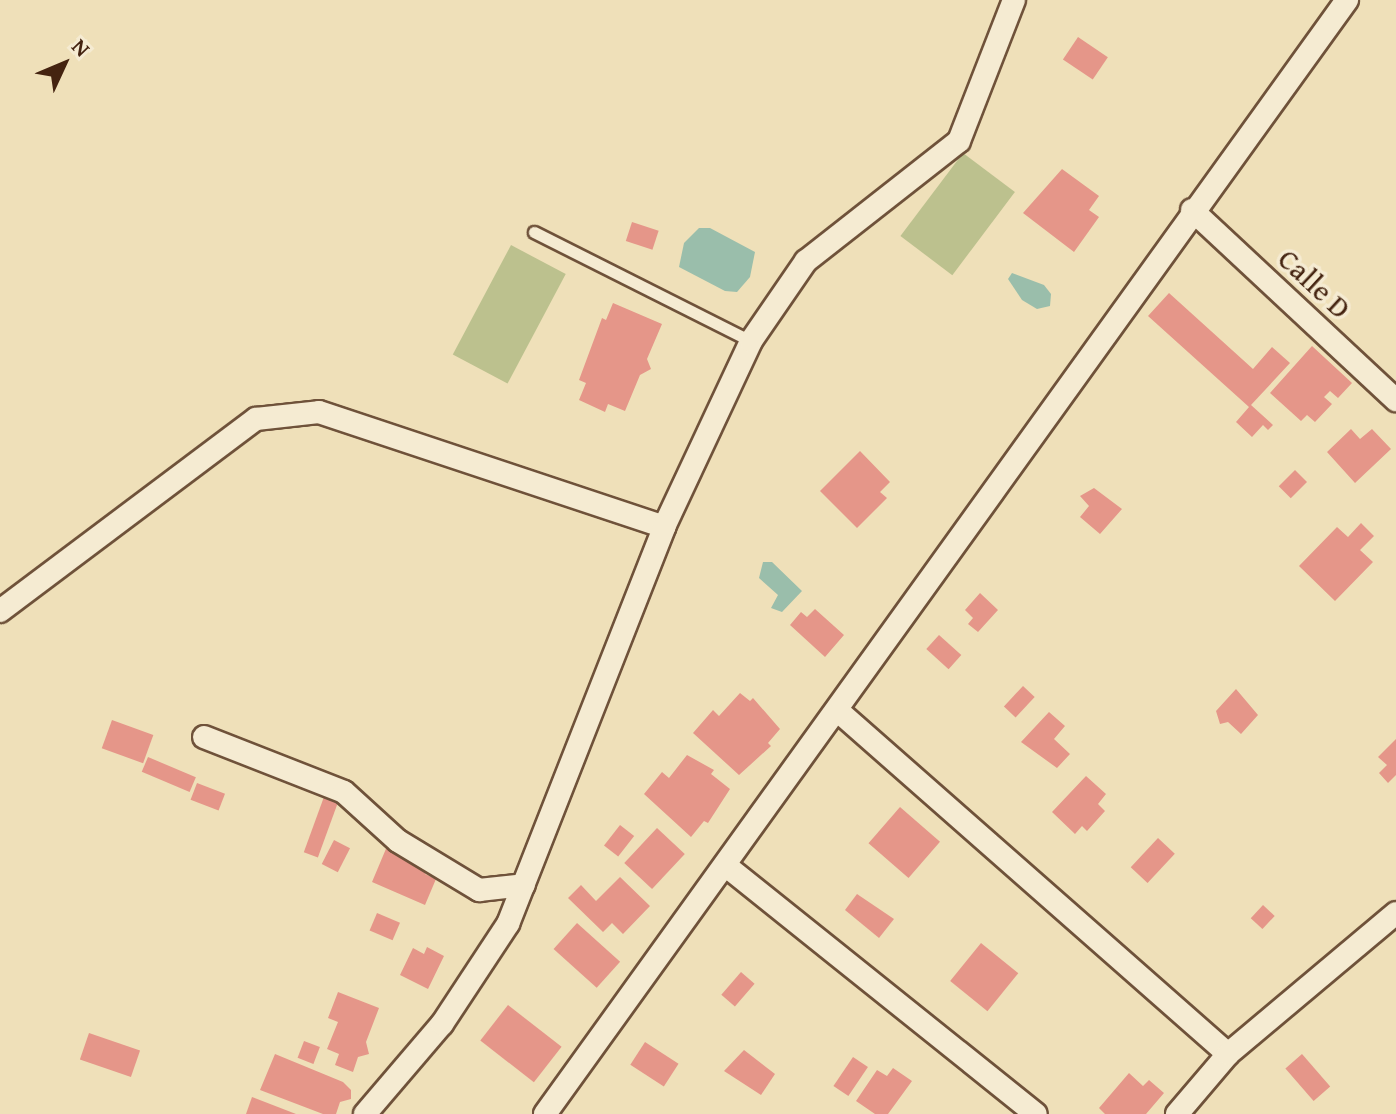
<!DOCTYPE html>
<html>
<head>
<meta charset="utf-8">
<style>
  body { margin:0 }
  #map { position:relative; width:1396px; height:1114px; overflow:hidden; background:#efe0b9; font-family:"Gentium Book Plus",serif }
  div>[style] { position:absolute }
  .green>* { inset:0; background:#bcc18e; transform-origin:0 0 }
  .water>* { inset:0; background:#9abeab }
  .building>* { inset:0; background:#e59689; transform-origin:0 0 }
  .roads { filter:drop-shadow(2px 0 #6f523a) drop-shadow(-2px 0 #6f523a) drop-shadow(0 2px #6f523a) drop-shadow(0 -2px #6f523a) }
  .service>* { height:11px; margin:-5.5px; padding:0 5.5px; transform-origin:5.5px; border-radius:5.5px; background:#f5ebd2 }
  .minor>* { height:22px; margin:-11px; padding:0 11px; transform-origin:11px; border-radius:11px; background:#f5ebd2 }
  span { translate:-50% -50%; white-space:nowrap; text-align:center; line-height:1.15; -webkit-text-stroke:7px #f5ebd2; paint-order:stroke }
  .street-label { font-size:30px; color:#442310 }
  .north { position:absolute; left:24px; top:24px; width:80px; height:80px; -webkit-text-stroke:6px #f5ebd2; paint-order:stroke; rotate:46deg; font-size:22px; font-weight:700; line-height:32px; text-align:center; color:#442310 }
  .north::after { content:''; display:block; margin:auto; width:28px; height:36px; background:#442310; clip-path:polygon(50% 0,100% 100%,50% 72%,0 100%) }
</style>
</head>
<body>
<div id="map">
  <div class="green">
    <div style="left:963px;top:153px;width:65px;height:104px;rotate:37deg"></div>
    <div style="left:511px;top:245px;width:62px;height:124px;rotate:28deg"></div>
  </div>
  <div class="water">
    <div style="clip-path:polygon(699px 228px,710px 228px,755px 252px,750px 277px,737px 292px,725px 291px,679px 267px,684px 243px)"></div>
    <div style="clip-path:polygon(1012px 273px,1044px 285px,1051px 294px,1050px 306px,1037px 309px,1022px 300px,1008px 279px)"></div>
    <div style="clip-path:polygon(763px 562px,772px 562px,802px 591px,782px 612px,771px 608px,778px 595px,759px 578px)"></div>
  </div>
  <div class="building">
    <div style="left:1078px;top:37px;width:36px;height:27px;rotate:34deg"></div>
    <div style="clip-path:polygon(1062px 169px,1099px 196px,1089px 210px,1099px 217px,1074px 252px,1023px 213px)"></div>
    <div style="left:632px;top:222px;width:28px;height:20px;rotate:18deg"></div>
    <div style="clip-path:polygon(1169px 293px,1253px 369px,1272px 347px,1290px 363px,1251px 405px,1273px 425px,1268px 430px,1263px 425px,1252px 437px,1236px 422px,1249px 407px,1148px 316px)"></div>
    <div style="clip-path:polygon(613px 303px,662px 324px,647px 359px,651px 369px,640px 375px,625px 411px,608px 404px,605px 412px,579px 400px,586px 383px,579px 380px,602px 318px,606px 320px)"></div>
    <div style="clip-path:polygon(1312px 346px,1352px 383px,1338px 398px,1330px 391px,1324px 397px,1332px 404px,1315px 422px,1307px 415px,1301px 421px,1270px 393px)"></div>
    <div style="clip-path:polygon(1351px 429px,1360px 439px,1372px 429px,1391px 449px,1355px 483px,1327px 452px)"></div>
    <div style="clip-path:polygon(860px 451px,890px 482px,880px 492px,887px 498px,857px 528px,820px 491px)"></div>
    <div style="left:1295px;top:470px;width:17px;height:23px;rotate:45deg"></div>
    <div style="clip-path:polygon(1094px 488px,1122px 509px,1100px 534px,1080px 517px,1089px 506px,1080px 496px)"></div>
    <div style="clip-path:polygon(1361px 523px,1374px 536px,1360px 550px,1373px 562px,1335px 601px,1299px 566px,1337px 527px,1348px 537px)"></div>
    <div style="clip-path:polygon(980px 593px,998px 610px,978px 632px,968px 624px,973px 618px,965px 610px)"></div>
    <div style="clip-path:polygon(815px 609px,844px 635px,825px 657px,790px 625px,801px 612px,807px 617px)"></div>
    <div style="left:939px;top:635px;width:30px;height:19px;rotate:42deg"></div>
    <div style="left:1023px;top:686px;width:16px;height:28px;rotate:43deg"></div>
    <div style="clip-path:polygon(1236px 689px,1258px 715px,1241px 734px,1228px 722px,1220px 724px,1216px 711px)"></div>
    <div style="clip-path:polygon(740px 693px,750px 701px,753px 698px,780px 729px,768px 743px,771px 746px,739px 775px,693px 733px,713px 710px,719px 716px)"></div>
    <div style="clip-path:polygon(1049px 712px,1065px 726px,1054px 739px,1070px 754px,1057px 768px,1021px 742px)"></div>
    <div style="left:112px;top:720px;width:44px;height:30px;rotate:20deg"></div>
    <div style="clip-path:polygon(1396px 739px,1396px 775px,1388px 783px,1379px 773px,1387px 765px,1378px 757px)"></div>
    <div style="clip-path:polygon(687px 755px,714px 770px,711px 774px,730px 789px,708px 823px,704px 821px,691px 837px,644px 794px,662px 772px,669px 778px)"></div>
    <div style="left:148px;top:757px;width:52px;height:16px;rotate:23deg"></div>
    <div style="clip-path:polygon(1086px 776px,1106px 794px,1098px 804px,1105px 811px,1087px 831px,1082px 826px,1075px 834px,1052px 812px)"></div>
    <div style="left:197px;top:783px;width:30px;height:18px;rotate:21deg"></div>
    <div style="left:325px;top:794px;width:15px;height:62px;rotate:20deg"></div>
    <div style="left:900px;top:807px;width:53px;height:48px;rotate:41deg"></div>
    <div style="left:620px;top:825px;width:18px;height:26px;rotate:38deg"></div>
    <div style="left:657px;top:828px;width:38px;height:48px;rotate:43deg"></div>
    <div style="left:1158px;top:838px;width:23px;height:40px;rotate:43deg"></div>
    <div style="left:334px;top:840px;width:18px;height:27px;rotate:27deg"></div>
    <div style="clip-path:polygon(388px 844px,430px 862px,425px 874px,436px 879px,425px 905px,372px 882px)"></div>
    <div style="clip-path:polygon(620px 877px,650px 906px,623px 934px,612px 923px,603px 932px,568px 898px,581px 885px,596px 901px)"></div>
    <div style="clip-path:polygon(857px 894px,894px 919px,879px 938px,845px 910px)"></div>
    <div style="left:1263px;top:905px;width:16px;height:18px;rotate:43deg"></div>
    <div style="left:377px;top:913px;width:25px;height:19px;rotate:23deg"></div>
    <div style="left:577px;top:923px;width:58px;height:35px;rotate:42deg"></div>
    <div style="left:981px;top:943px;width:48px;height:49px;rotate:39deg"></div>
    <div style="clip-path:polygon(427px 947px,444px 956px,428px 989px,400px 975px,413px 948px,424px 954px)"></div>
    <div style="left:741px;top:972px;width:18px;height:30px;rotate:41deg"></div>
    <div style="clip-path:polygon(338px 992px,379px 1008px,366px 1042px,369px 1054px,358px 1057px,353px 1072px,335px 1065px,339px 1054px,327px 1049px,338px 1022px,328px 1018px)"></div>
    <div style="left:508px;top:1005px;width:68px;height:45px;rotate:38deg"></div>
    <div style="left:89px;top:1033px;width:54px;height:28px;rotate:19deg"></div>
    <div style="left:304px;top:1041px;width:17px;height:18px;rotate:21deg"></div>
    <div style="left:645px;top:1042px;width:40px;height:27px;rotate:33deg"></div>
    <div style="clip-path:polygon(744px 1050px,775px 1074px,761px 1095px,724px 1071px)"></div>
    <div style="clip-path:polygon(275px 1054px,343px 1082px,351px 1090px,351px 1099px,340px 1102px,336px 1114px,323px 1114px,260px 1090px)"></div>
    <div style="left:1302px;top:1054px;width:43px;height:22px;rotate:49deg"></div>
    <div style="left:853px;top:1057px;width:18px;height:35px;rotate:34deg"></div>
    <div style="clip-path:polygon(893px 1068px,912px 1081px,888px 1114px,875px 1114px,856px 1101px,877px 1070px,887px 1076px)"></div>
    <div style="clip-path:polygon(1129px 1073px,1143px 1086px,1149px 1080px,1164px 1093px,1146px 1114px,1105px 1114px,1099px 1108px)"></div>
    <div style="clip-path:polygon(252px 1097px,296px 1114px,246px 1114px)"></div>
  </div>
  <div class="roads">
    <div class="service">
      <div style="left:534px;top:232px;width:243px;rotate:26.7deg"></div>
    </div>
    <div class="minor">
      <div style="left:1192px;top:210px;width:279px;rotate:43deg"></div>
      <div style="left:0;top:611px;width:320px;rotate:-36.9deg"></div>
      <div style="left:256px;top:419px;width:63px;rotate:-6.3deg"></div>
      <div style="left:319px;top:412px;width:364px;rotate:18.4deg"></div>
      <div style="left:664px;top:527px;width:205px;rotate:-64.9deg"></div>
      <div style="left:751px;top:341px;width:97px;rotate:-55.5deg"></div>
      <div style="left:806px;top:261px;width:194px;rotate:-38.1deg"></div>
      <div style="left:959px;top:141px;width:151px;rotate:-68.7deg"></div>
      <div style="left:837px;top:710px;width:521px;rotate:41.34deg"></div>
      <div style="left:204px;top:737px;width:150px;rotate:21.4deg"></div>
      <div style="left:344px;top:792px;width:73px;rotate:42.2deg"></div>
      <div style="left:398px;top:841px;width:95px;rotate:31.2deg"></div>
      <div style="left:479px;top:890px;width:45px;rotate:-6.3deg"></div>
      <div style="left:725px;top:865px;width:398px;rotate:38.7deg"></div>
      <div style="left:365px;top:1114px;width:118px;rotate:-49.5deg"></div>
      <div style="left:442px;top:1024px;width:120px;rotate:-56.6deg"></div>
      <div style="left:508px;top:924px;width:427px;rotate:-68.5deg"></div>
      <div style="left:545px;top:1114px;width:1373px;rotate:-54.25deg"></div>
      <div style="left:1177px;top:1114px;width:79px;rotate:-49.6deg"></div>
      <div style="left:1228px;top:1054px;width:219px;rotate:-40deg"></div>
    </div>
  </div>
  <div class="street-label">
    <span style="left:1315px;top:283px;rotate:43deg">Calle D</span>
  </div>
  <div class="north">N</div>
</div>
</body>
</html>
